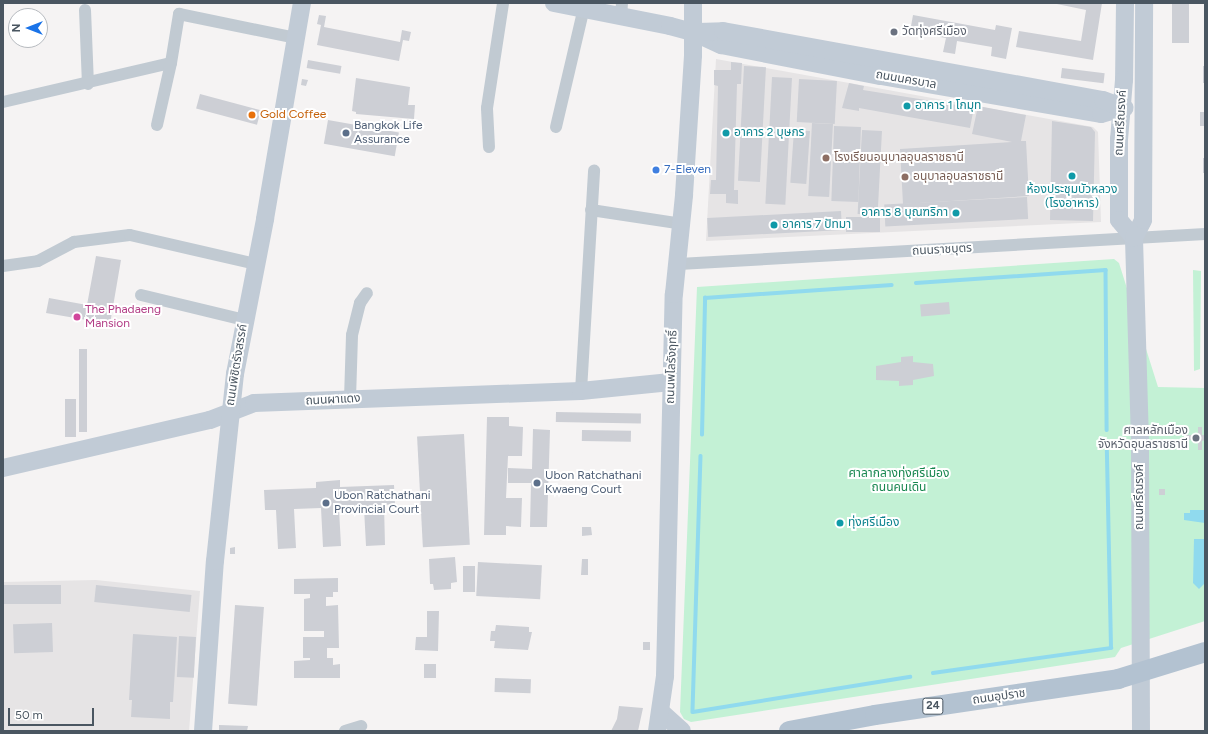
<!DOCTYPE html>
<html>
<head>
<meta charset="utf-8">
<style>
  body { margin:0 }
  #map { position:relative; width:1208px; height:734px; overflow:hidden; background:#f5f3f3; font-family:Figtree,"Noto Sans Thai",sans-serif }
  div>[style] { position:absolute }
  .education>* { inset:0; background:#e6e4e5 }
  .green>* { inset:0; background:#c3f1d5 }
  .water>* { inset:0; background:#90daee }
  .stream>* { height:3.5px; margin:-1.75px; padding:0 1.75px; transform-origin:1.75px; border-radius:1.75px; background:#90daee }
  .building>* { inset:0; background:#cdcfd5; transform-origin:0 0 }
  .street>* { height:12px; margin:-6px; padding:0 6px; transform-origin:6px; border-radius:6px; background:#c1cad2 }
  .secondary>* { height:18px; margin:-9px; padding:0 9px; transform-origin:9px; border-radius:9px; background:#c1cbd6 }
  .primary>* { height:20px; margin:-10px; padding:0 10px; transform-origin:10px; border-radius:10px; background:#b3c2d1 }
  .dots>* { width:11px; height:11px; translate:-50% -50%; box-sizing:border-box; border:2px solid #fff; border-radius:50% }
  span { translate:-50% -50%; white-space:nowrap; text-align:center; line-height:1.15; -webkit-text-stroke:4px #fff; paint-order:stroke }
  .shield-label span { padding:1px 3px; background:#fff; border:1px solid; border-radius:3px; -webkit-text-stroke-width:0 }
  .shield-label { font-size:11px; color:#4a5661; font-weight:700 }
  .worship-label { font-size:12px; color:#5b616d }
  .left { translate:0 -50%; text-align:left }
  .right { translate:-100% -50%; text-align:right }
  .street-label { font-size:12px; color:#4a5661 }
  .culture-label { font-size:12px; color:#0d838f }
  .food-label { font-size:12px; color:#c56008 }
  .service-label { font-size:12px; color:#4e5e75 }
  .education-label { font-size:12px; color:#785e54 }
  .shop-label { font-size:12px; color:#366cbe }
  .hotel-label { font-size:12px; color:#b23c85 }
  .park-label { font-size:12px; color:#17864f }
  .frame { position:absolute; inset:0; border:4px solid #4a5661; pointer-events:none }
  .north { position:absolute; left:8px; top:8px; width:40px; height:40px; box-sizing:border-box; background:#fff; border:1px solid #b7bbc0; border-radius:50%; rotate:270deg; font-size:11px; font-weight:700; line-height:16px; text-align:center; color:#4a5661 }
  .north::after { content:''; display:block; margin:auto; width:14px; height:18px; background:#1a73e8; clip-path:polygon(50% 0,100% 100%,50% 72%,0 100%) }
  .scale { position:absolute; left:8px; top:708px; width:86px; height:18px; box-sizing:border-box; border:2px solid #4a5661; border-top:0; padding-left:5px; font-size:12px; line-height:14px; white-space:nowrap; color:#4a5661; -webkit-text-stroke:3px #fff; paint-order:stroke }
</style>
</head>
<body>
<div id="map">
  <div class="education">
    <div style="clip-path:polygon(716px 59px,1093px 127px,1098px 132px,1101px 222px,706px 241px)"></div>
    <div style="clip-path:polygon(96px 580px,200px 591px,189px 731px,3px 731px,3px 582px)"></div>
  </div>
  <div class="green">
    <div style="clip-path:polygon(1114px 259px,1119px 263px,1158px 387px,1205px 388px,1205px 621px,1121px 648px,1115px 657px,691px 722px,684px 719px,680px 712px,697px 287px)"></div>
    <div style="clip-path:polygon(1193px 270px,1201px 271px,1200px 369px,1194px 371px)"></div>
  </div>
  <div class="water">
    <div style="clip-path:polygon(1190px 510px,1205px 510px,1205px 523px,1184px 520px,1184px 513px,1190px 513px)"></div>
    <div style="clip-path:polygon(1194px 539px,1205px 539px,1205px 583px,1199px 589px,1193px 583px)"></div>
  </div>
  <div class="stream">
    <div style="left:916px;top:283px;width:190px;rotate:-3.9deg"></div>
    <div style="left:1106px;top:270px;width:160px;rotate:89.6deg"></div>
    <div style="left:702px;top:435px;width:137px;rotate:-88.7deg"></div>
    <div style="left:705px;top:298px;width:187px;rotate:-4deg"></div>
    <div style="left:701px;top:456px;width:256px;rotate:91.8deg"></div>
    <div style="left:693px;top:712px;width:220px;rotate:-9.2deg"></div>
    <div style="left:933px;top:673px;width:180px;rotate:-8deg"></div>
    <div style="left:1111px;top:648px;width:197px;rotate:-91.2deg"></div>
  </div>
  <div class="building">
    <div style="clip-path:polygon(1052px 3px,1102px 3px,1093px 60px,1016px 47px,1019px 31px,1081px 41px,1086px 10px)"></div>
    <div style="left:1172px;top:3px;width:17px;height:40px"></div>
    <div style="clip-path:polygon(319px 15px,326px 16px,324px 27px,400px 42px,402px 30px,411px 32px,409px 41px,403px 40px,399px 61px,317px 45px,321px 25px,317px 24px)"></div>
    <div style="clip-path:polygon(913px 15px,995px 30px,996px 25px,1012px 28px,1006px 59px,991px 56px,992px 47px,957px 41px,955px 54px,943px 52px,946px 38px,910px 32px)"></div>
    <div style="left:308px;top:60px;width:34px;height:8px;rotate:10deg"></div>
    <div style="clip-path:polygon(731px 62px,742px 63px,741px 84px,737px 84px,734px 190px,738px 190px,738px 204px,726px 203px,726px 194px,710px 194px,711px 180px,716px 180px,718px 86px,714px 85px,714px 70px,731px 70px)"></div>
    <div style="left:744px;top:66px;width:22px;height:115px;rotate:3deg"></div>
    <div style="left:1203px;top:66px;width:2px;height:17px"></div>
    <div style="left:1062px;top:68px;width:43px;height:10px;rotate:7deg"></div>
    <div style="left:772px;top:77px;width:20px;height:127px;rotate:3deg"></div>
    <div style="clip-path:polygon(356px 78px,410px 87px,408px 105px,415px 105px,414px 119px,356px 114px,356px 112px,352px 111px)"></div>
    <div style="clip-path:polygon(302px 79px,308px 80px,306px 86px,301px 85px)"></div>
    <div style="left:799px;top:79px;width:38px;height:43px;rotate:3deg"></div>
    <div style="clip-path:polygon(849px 83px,864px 86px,863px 90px,957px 105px,958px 102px,972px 104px,971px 107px,974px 107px,970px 128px,859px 108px,859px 111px,842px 108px)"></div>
    <div style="left:200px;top:94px;width:63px;height:15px;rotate:15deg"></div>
    <div style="clip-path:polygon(978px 106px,1026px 115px,1021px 141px,1026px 141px,1029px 196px,903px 204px,900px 149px,1012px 142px,972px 134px)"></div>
    <div style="left:1200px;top:112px;width:5px;height:14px"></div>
    <div style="left:328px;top:120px;width:72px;height:24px;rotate:10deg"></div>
    <div style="clip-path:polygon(1052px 121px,1091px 127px,1095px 132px,1093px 221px,1050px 220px)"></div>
    <div style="left:812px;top:123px;width:21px;height:73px;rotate:3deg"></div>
    <div style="left:834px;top:126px;width:27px;height:75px;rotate:2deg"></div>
    <div style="left:794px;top:130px;width:16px;height:53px;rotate:4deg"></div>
    <div style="left:862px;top:130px;width:20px;height:84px;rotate:3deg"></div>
    <div style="left:1203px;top:158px;width:2px;height:15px"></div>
    <div style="left:1027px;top:197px;width:22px;height:143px;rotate:87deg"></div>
    <div style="left:841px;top:211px;width:19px;height:134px;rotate:87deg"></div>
    <div style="left:880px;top:217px;width:15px;height:34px;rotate:90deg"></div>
    <div style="clip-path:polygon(96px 256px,121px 260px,110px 324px,46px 313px,49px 298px,87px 305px)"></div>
    <div style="left:949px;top:302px;width:12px;height:29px;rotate:85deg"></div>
    <div style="left:79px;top:349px;width:8px;height:83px"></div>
    <div style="clip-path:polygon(913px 356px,913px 362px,933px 364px,934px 376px,913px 380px,913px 385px,899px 386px,899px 381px,876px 380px,876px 366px,901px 362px,901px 357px)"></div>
    <div style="left:65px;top:399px;width:11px;height:38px"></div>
    <div style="left:556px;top:412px;width:85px;height:10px;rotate:1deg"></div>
    <div style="clip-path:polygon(487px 417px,509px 417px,509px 426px,523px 427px,522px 456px,508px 456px,506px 498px,522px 498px,521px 527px,506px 526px,506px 535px,484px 535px)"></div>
    <div style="clip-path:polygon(1198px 427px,1202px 427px,1202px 435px,1205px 435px,1205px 440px,1202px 441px,1202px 450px,1198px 450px,1198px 440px,1186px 440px,1186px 435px,1198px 435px)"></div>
    <div style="clip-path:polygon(533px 429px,550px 430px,547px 527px,530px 527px,531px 483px,508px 483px,508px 468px,532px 469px)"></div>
    <div style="left:582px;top:430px;width:49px;height:11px;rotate:1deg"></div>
    <div style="left:464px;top:434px;width:111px;height:47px;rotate:87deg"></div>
    <div style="clip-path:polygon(340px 480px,340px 487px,394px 485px,395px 504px,384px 505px,385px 545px,366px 546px,364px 508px,339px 509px,341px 546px,323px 547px,321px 508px,294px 509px,296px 548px,278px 549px,276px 510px,265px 510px,264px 490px,316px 488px,316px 482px)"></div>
    <div style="left:1159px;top:489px;width:6px;height:6px"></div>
    <div style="clip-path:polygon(582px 527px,591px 527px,592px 535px,582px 536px)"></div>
    <div style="clip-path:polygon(235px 547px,235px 554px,230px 554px,230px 548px)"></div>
    <div style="clip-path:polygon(455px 557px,457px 582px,451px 583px,451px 589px,434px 590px,433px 584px,430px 584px,429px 559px)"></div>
    <div style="clip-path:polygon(582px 559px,588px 559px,588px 575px,581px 575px)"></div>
    <div style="left:478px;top:562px;width:64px;height:34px;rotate:3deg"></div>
    <div style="left:463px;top:566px;width:12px;height:26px"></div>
    <div style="clip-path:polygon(338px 578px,338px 592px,333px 592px,333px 597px,326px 597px,326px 606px,338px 605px,339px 648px,327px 648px,327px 658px,333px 658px,333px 665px,340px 664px,340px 678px,294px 678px,294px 661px,310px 660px,310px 658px,303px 658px,303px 637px,324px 637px,324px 631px,304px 631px,304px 599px,310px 598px,310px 594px,294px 594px,294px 579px)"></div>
    <div style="left:61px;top:585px;width:19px;height:58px;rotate:90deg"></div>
    <div style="left:96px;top:585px;width:96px;height:17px;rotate:6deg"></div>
    <div style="left:235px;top:605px;width:29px;height:99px;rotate:4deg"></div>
    <div style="clip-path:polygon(427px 611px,439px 611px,438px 651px,415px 650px,416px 637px,427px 637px)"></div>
    <div style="left:52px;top:623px;width:29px;height:39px;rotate:88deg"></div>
    <div style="clip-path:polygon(496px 625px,529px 627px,529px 632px,532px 632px,528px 650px,494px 648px,495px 641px,490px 641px,491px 631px,495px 631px)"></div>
    <div style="clip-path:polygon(133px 634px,177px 637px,173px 702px,170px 702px,170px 719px,131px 717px,132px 700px,129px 700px)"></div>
    <div style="left:179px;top:636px;width:17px;height:41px;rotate:3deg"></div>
    <div style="left:643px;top:642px;width:7px;height:8px"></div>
    <div style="left:424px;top:664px;width:12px;height:14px"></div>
    <div style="left:495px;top:678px;width:36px;height:14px;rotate:2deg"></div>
    <div style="clip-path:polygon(619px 706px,643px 708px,638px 731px,611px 731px,617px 719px)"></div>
    <div style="clip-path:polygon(219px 725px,248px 726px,247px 731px,219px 731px)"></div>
  </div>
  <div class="street">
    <div style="left:85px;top:10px;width:74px;rotate:87.7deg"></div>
    <div style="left:621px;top:17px;width:14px;rotate:-86deg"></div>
    <div style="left:3px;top:102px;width:172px;rotate:-13.1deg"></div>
    <div style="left:171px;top:63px;width:50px;rotate:-80.7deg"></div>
    <div style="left:179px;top:14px;width:119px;rotate:11.6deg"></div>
    <div style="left:157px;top:125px;width:64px;rotate:-77.3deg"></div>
    <div style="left:556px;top:127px;width:122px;rotate:-76.8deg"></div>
    <div style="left:489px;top:147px;width:39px;rotate:-93deg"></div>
    <div style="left:487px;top:108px;width:106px;rotate:-81.3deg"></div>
    <div style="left:591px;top:210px;width:92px;rotate:8.7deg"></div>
    <div style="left:679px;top:264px;width:527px;rotate:-3.26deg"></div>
    <div style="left:3px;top:266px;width:35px;rotate:-8deg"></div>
    <div style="left:38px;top:261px;width:41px;rotate:-27.8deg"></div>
    <div style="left:74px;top:242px;width:56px;rotate:-7.1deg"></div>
    <div style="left:130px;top:235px;width:129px;rotate:13deg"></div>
    <div style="left:141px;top:295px;width:106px;rotate:13.6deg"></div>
    <div style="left:581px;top:391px;width:221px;rotate:-86.6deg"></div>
    <div style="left:350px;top:399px;width:64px;rotate:-88.2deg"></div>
    <div style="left:352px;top:335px;width:33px;rotate:-76deg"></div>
    <div style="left:360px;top:303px;width:12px;rotate:-55deg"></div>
    <div style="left:345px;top:731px;width:17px;rotate:-17deg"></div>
  </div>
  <div class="secondary">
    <div style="left:554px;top:3px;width:118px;rotate:11.2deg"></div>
    <div style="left:670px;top:26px;width:24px;rotate:15deg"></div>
    <div style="left:693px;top:32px;width:31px;rotate:25deg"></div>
    <div style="left:721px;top:45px;width:163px;rotate:11deg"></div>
    <div style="left:881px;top:76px;width:223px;rotate:9.8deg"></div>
    <div style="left:1101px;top:114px;width:22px;rotate:-16deg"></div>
    <div style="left:1125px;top:3px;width:77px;rotate:90.7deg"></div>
    <div style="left:1124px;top:80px;width:59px;rotate:94.8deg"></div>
    <div style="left:1119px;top:139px;width:81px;rotate:90deg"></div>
    <div style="left:1119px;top:220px;width:23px;rotate:50deg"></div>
    <div style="left:698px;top:32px;width:25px;rotate:-2deg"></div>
    <div style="left:723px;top:31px;width:386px;rotate:10.3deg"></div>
    <div style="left:1103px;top:100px;width:23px;rotate:20deg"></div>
    <div style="left:3px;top:468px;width:212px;rotate:-13.1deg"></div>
    <div style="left:210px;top:420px;width:47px;rotate:-21.1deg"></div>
    <div style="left:254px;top:403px;width:327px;rotate:-2.1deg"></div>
    <div style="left:581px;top:391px;width:90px;rotate:-5.7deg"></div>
    <div style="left:661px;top:712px;width:28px;rotate:42deg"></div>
    <div style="left:203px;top:731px;width:170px;rotate:-86deg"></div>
    <div style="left:215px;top:561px;width:188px;rotate:-83.9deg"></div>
    <div style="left:235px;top:374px;width:158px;rotate:-79deg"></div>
    <div style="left:265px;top:219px;width:219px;rotate:-80.3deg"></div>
    <div style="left:657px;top:731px;width:56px;rotate:-81.7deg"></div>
    <div style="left:665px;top:676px;width:382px;rotate:-88.7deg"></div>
    <div style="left:674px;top:294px;width:100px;rotate:-84.2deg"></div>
    <div style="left:684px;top:195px;width:140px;rotate:-86.3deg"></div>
    <div style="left:693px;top:55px;width:52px;rotate:-90deg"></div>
    <div style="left:1141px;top:731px;width:290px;rotate:-90.2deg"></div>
    <div style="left:1140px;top:441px;width:203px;rotate:-91.7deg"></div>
    <div style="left:1134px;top:238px;width:20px;rotate:-63deg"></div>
    <div style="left:1143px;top:220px;width:217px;rotate:-89.7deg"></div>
  </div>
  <div class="primary">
    <div style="left:789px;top:731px;width:87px;rotate:-10.5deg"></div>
    <div style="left:875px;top:715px;width:246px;rotate:-8.4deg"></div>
    <div style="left:1118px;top:679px;width:91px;rotate:-17.2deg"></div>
  </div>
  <div class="dots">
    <div style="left:894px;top:32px;background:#6b7280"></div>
    <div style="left:907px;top:106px;background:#0f9aa8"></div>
    <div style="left:252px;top:115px;background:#e8710a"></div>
    <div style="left:346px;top:133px;background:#5c6f8a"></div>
    <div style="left:726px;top:133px;background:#0f9aa8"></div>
    <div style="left:826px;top:158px;background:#8d6e63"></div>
    <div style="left:656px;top:170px;background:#3f7fe0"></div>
    <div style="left:1072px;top:176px;background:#0f9aa8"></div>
    <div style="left:905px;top:177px;background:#8d6e63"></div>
    <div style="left:956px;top:213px;background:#0f9aa8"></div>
    <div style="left:774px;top:225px;background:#0f9aa8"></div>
    <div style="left:77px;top:317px;background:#d1479c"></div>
    <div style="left:1196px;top:438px;background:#6b7280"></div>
    <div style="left:537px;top:483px;background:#5c6f8a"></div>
    <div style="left:326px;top:503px;background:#5c6f8a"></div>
    <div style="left:840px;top:523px;background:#0f9aa8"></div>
  </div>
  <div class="shield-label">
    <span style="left:933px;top:706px">24</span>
  </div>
  <div class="worship-label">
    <span class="left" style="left:902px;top:32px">วัดทุ่งศรีเมือง</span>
    <span class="right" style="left:1188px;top:438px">ศาลหลักเมือง<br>จังหวัดอุบลราชธานี</span>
  </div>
  <div class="street-label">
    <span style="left:906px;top:80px;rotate:10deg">ถนนนครบาล</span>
    <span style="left:1121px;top:123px;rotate:-87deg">ถนนศรีณรงค์</span>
    <span style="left:942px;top:250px;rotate:-3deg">ถนนราชบุตร</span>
    <span style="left:237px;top:365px;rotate:-81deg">ถนนพิชิตรังสรรค์</span>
    <span style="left:672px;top:367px;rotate:-88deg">ถนนพโลรังฤทธิ์</span>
    <span style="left:333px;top:400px;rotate:-3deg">ถนนผาแดง</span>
    <span style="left:1140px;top:497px;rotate:-90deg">ถนนศรีณรงค์</span>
    <span style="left:999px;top:697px;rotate:-8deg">ถนนอุปราช</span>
  </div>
  <div class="culture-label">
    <span class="left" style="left:915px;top:106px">อาคาร 1 โกมุท</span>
    <span class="left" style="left:734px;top:133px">อาคาร 2 บุษกร</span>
    <span style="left:1072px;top:197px">ห้องประชุมบัวหลวง<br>(โรงอาหาร)</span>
    <span class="right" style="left:948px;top:213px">อาคาร 8 บุณฑริกา</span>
    <span class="left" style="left:782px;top:225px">อาคาร 7 ปัทมา</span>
    <span class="left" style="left:848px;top:523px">ทุ่งศรีเมือง</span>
  </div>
  <div class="food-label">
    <span class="left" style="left:260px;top:115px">Gold Coffee</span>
  </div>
  <div class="service-label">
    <span class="left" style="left:354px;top:133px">Bangkok Life<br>Assurance</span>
    <span class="left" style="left:545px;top:483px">Ubon Ratchathani<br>Kwaeng Court</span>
    <span class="left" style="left:334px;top:503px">Ubon Ratchathani<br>Provincial Court</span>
  </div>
  <div class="education-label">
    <span class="left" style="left:834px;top:158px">โรงเรียนอนุบาลอุบลราชธานี</span>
    <span class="left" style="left:913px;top:177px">อนุบาลอุบลราชธานี</span>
  </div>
  <div class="shop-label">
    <span class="left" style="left:664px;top:170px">7-Eleven</span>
  </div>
  <div class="hotel-label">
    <span class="left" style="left:85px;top:317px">The Phadaeng<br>Mansion</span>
  </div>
  <div class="park-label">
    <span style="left:899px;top:481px">ศาลากลางทุ่งศรีเมือง<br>ถนนคนเดิน</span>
  </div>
  <div class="frame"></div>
  <div class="north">N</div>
  <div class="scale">50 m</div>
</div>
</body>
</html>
